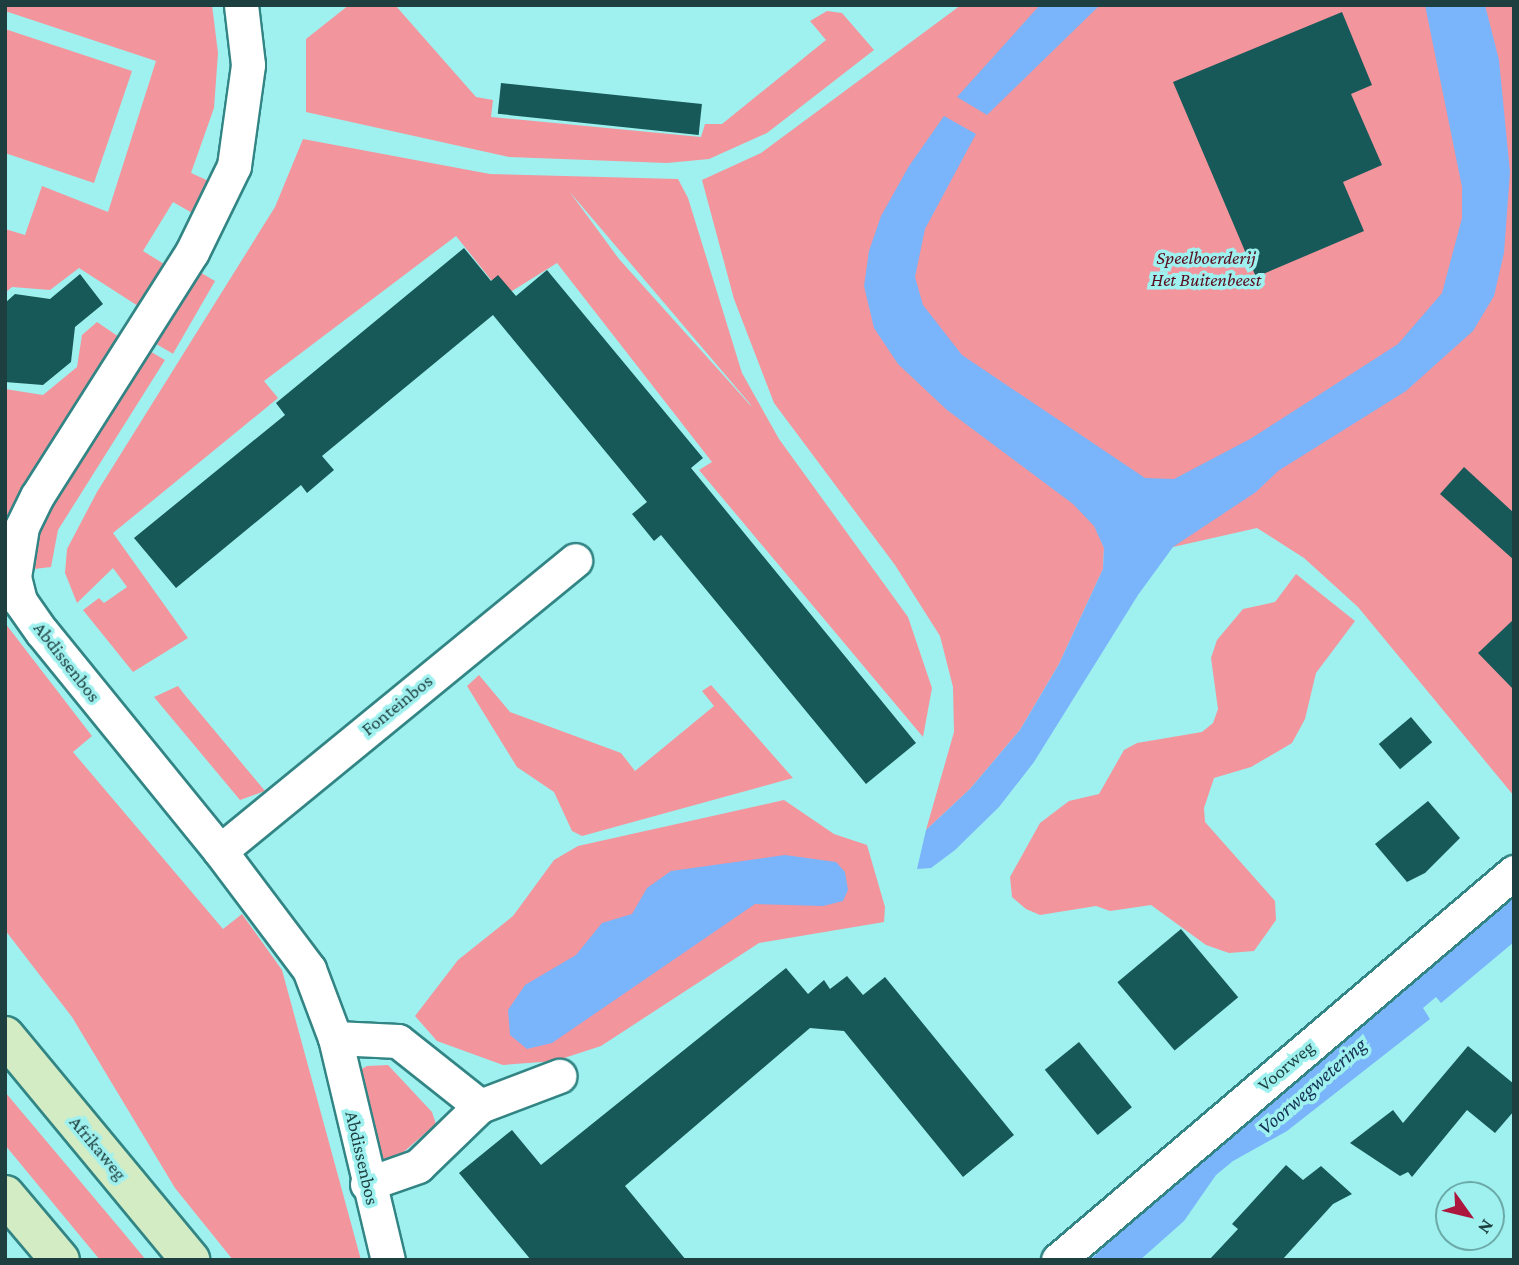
<!DOCTYPE html>
<html>
<head>
<meta charset="utf-8">
<style>
  body { margin:0 }
  #map { position:relative; width:1519px; height:1265px; overflow:hidden; background:#9ff1ef; font-family:"Crimson Pro",serif }
  div>[style] { position:absolute }
  .green>* { inset:0; background:#f3959d; transform-origin:0 0 }
  .water>* { inset:0; background:#7ab4fa }
  .building>* { inset:0; background:#175858; transform-origin:0 0 }
  .roads { filter:drop-shadow(2px 0 #328584) drop-shadow(-2px 0 #328584) drop-shadow(0 2px #328584) drop-shadow(0 -2px #328584) }
  .street>* { height:33px; margin:-16.5px; padding:0 16.5px; transform-origin:16.5px; border-radius:16.5px; background:#fff }
  .primary>* { height:38px; margin:-19px; padding:0 19px; transform-origin:19px; border-radius:19px; background:#d3ecc4 }
  span { translate:-50% -50%; white-space:nowrap; text-align:center; line-height:1.15; -webkit-text-stroke:7px #9ff1ef; paint-order:stroke }
  .park-label { font-size:19px; color:#580c1d; font-style:italic }
  .street-label { font-size:19px; color:#1d3f3f }
  .water-label { font-size:21px; color:#133053; font-style:italic }
  .frame { position:absolute; inset:0; border:7px solid #1d3f3f; pointer-events:none }
  .north { position:absolute; left:1435px; top:1181px; width:70px; height:70px; box-sizing:border-box; background:#9ff1ef; border:2px solid #6baaa9; border-radius:50%; rotate:124deg; font-size:19px; font-weight:700; line-height:28px; text-align:center; color:#1d3f3f }
  .north::after { content:''; display:block; margin:auto; width:24px; height:32px; background:#ac173e; clip-path:polygon(50% 0,100% 100%,50% 72%,0 100%) }
</style>
</head>
<body>
<div id="map">
  <div class="green">
    <div style="clip-path:polygon(5px 5px,212px 5px,218px 53px,214px 108px,191px 173px,211px 182px,194px 214px,173px 202px,143px 251px,164px 264px,138px 306px,79px 268px,50px 290px,12px 287px,5px 293px,5px 229px,25px 235px,42px 186px,108px 212px,156px 61px,5px 11px)"></div>
    <div style="clip-path:polygon(349px 5px,395px 5px,476px 97px,493px 100px,491px 117px,701px 137px,705px 124px,722px 124px,826px 40px,810px 21px,827px 11px,842px 13px,874px 50px,767px 133px,709px 159px,667px 163px,509px 157px,306px 112px,306px 39px)"></div>
    <div style="clip-path:polygon(961px 5px,1514px 5px,1514px 796px,1358px 607px,1304px 558px,1257px 528px,1173px 547px,1095px 526px,1104px 548px,1103px 569px,1059px 664px,1020px 730px,970px 789px,926px 830px,954px 732px,953px 687px,940px 636px,895px 565px,774px 403px,734px 299px,702px 180px,761px 153px)"></div>
    <div style="clip-path:polygon(5px 29px,132px 71px,94px 183px,5px 153px)"></div>
    <div style="clip-path:polygon(evenodd,303px 139px,490px 174px,678px 179px,688px 198px,742px 373px,779px 439px,908px 617px,932px 688px,923px 737px,699px 470px,712px 462px,557px 263px,504px 296px,456px 236px,264px 381px,278px 398px,113px 533px,188px 638px,133px 672px,83px 610px,99px 598px,104px 603px,127px 587px,113px 568px,77px 603px,65px 573px,67px 549px,97px 492px,275px 207px,303px 139px,569px 191px,751px 405px,751px 406px,619px 259px,569px 191px)"></div>
    <div style="left:196px;top:270px;width:22px;height:84px;rotate:30deg"></div>
    <div style="clip-path:polygon(97px 322px,119px 337px,5px 528px,5px 389px,43px 395px,77px 367px,82px 335px)"></div>
    <div style="clip-path:polygon(146px 349px,165px 360px,58px 530px,51px 567px,34px 569px,33px 548px,41px 520px)"></div>
    <div style="clip-path:polygon(1296px 574px,1355px 621px,1316px 673px,1305px 719px,1292px 743px,1251px 767px,1214px 778px,1204px 808px,1205px 822px,1275px 901px,1276px 920px,1254px 951px,1229px 953px,1206px 945px,1151px 905px,1110px 911px,1096px 906px,1040px 915px,1026px 909px,1012px 897px,1010px 877px,1040px 823px,1069px 801px,1099px 794px,1124px 750px,1137px 743px,1202px 732px,1213px 723px,1218px 709px,1211px 658px,1217px 640px,1243px 609px,1275px 602px)"></div>
    <div style="clip-path:polygon(5px 623px,92px 736px,73px 752px,223px 929px,242px 914px,282px 970px,361px 1260px,233px 1260px,175px 1188px,72px 1017px,5px 930px)"></div>
    <div style="clip-path:polygon(479px 675px,510px 712px,621px 753px,635px 771px,714px 706px,702px 691px,711px 685px,793px 778px,582px 836px,572px 831px,554px 792px,517px 767px,467px 686px)"></div>
    <div style="clip-path:polygon(178px 686px,184px 694px,265px 791px,240px 800px,154px 697px)"></div>
    <div style="clip-path:polygon(784px 800px,834px 834px,867px 845px,885px 907px,884px 922px,759px 943px,601px 1046px,555px 1061px,503px 1065px,437px 1041px,415px 1016px,458px 960px,513px 916px,554px 860px,578px 846px)"></div>
    <div style="clip-path:polygon(388px 1065px,432px 1112px,436px 1124px,377px 1175px,354px 1073px,367px 1066px)"></div>
    <div style="clip-path:polygon(5px 1092px,122px 1231px,146px 1260px,100px 1260px,5px 1145px)"></div>
  </div>
  <div class="water">
    <div style="clip-path:polygon(1040px 5px,1100px 5px,987px 115px,957px 97px)"></div>
    <div style="clip-path:polygon(1425px 5px,1485px 5px,1499px 60px,1510px 172px,1504px 253px,1494px 296px,1473px 331px,1406px 391px,1278px 471px,1256px 492px,1173px 547px,1138px 595px,1034px 762px,999px 807px,955px 850px,931px 868px,917px 869px,926px 830px,970px 789px,1020px 730px,1059px 664px,1103px 569px,1104px 548px,1094px 526px,1073px 504px,947px 410px,898px 364px,874px 328px,864px 286px,869px 251px,881px 216px,909px 166px,944px 116px,976px 134px,925px 229px,915px 277px,923px 305px,962px 355px,1145px 478px,1174px 479px,1250px 439px,1398px 344px,1442px 293px,1462px 218px,1462px 187px)"></div>
    <div style="clip-path:polygon(785px 855px,836px 862px,845px 872px,848px 890px,843px 901px,823px 906px,755px 904px,552px 1043px,527px 1049px,510px 1035px,508px 1010px,525px 985px,576px 955px,602px 923px,632px 914px,647px 888px,671px 871px)"></div>
    <div style="clip-path:polygon(1514px 893px,1514px 942px,1441px 1003px,1436px 997px,1423px 1008px,1430px 1019px,1287px 1131px,1233px 1161px,1216px 1175px,1184px 1221px,1140px 1260px,1090px 1260px,1212px 1145px,1308px 1069px)"></div>
  </div>
  <div class="building">
    <div style="clip-path:polygon(1342px 12px,1372px 85px,1351px 94px,1382px 165px,1343px 182px,1364px 231px,1256px 277px,1173px 82px)"></div>
    <div style="left:501px;top:83px;width:202px;height:31px;rotate:6deg"></div>
    <div style="clip-path:polygon(464px 248px,491px 281px,498px 275px,516px 296px,547px 270px,703px 458px,691px 468px,916px 743px,866px 784px,661px 535px,654px 541px,632px 514px,647px 502px,493px 315px,322px 456px,334px 470px,307px 493px,301px 485px,176px 588px,134px 538px,285px 415px,276px 403px)"></div>
    <div style="clip-path:polygon(80px 274px,103px 304px,75px 327px,71px 362px,43px 385px,5px 382px,5px 303px,15px 294px,50px 299px)"></div>
    <div style="clip-path:polygon(1464px 467px,1514px 513px,1514px 560px,1440px 494px)"></div>
    <div style="clip-path:polygon(1514px 619px,1514px 690px,1478px 653px)"></div>
    <div style="left:1411px;top:717px;width:33px;height:42px;rotate:50deg"></div>
    <div style="clip-path:polygon(1428px 801px,1460px 838px,1425px 873px,1407px 882px,1375px 844px)"></div>
    <div style="left:1181px;top:929px;width:89px;height:83px;rotate:50deg"></div>
    <div style="clip-path:polygon(786px 968px,808px 994px,824px 980px,830px 989px,847px 976px,863px 995px,885px 977px,1014px 1135px,963px 1177px,844px 1031px,810px 1028px,625px 1186px,686px 1260px,531px 1260px,459px 1173px,512px 1130px,541px 1165px)"></div>
    <div style="left:1079px;top:1042px;width:84px;height:44px;rotate:51deg"></div>
    <div style="clip-path:polygon(1468px 1046px,1514px 1084px,1514px 1111px,1495px 1133px,1467px 1110px,1412px 1177px,1408px 1172px,1400px 1176px,1350px 1143px,1393px 1110px,1403px 1123px)"></div>
    <div style="clip-path:polygon(1286px 1165px,1303px 1180px,1321px 1166px,1352px 1194px,1333px 1204px,1282px 1260px,1209px 1260px,1238px 1229px,1232px 1224px)"></div>
  </div>
  <div class="roads">
    <div class="street">
      <div style="left:241px;top:5px;width:60px;rotate:83.3deg"></div>
      <div style="left:248px;top:65px;width:102px;rotate:97.9deg"></div>
      <div style="left:234px;top:166px;width:96px;rotate:116deg"></div>
      <div style="left:192px;top:252px;width:289px;rotate:122.4deg"></div>
      <div style="left:37px;top:496px;width:34px;rotate:116deg"></div>
      <div style="left:22px;top:527px;width:51px;rotate:99.1deg"></div>
      <div style="left:14px;top:577px;width:25px;rotate:76deg"></div>
      <div style="left:20px;top:601px;width:38px;rotate:55deg"></div>
      <div style="left:42px;top:632px;width:282px;rotate:50.9deg"></div>
      <div style="left:220px;top:851px;width:148px;rotate:53deg"></div>
      <div style="left:309px;top:969px;width:74px;rotate:69.4deg"></div>
      <div style="left:335px;top:1038px;width:228px;rotate:76.6deg"></div>
      <div style="left:220px;top:851px;width:459px;rotate:-39.3deg"></div>
      <div style="left:335px;top:1038px;width:63px;rotate:2.7deg"></div>
      <div style="left:398px;top:1041px;width:105px;rotate:38.4deg"></div>
      <div style="left:367px;top:1184px;width:54px;rotate:-19.4deg"></div>
      <div style="left:418px;top:1166px;width:86px;rotate:-44.1deg"></div>
      <div style="left:480px;top:1106px;width:85px;rotate:-20.8deg"></div>
      <div style="left:1058px;top:1260px;width:599px;rotate:-40.39deg"></div>
    </div>
    <div class="primary">
      <div style="left:5px;top:1036px;width:291px;rotate:50.4deg"></div>
      <div style="left:5px;top:1195px;width:85px;rotate:49.8deg"></div>
    </div>
  </div>
  <div class="park-label">
    <span style="left:1206px;top:269px">Speelboerderij<br>Het Buitenbeest</span>
  </div>
  <div class="street-label">
    <span style="left:67px;top:662px;rotate:52deg">Abdissenbos</span>
    <span style="left:397px;top:705px;rotate:-39deg">Fonteinbos</span>
    <span style="left:1286px;top:1066px;rotate:-40deg">Voorweg</span>
    <span style="left:98px;top:1148px;rotate:50deg">Afrikaweg</span>
    <span style="left:362px;top:1158px;rotate:77deg">Abdissenbos</span>
  </div>
  <div class="water-label">
    <span style="left:1312px;top:1086px;rotate:-41deg">Voorwegwetering</span>
  </div>
  <div class="frame"></div>
  <div class="north">N</div>
</div>
</body>
</html>
